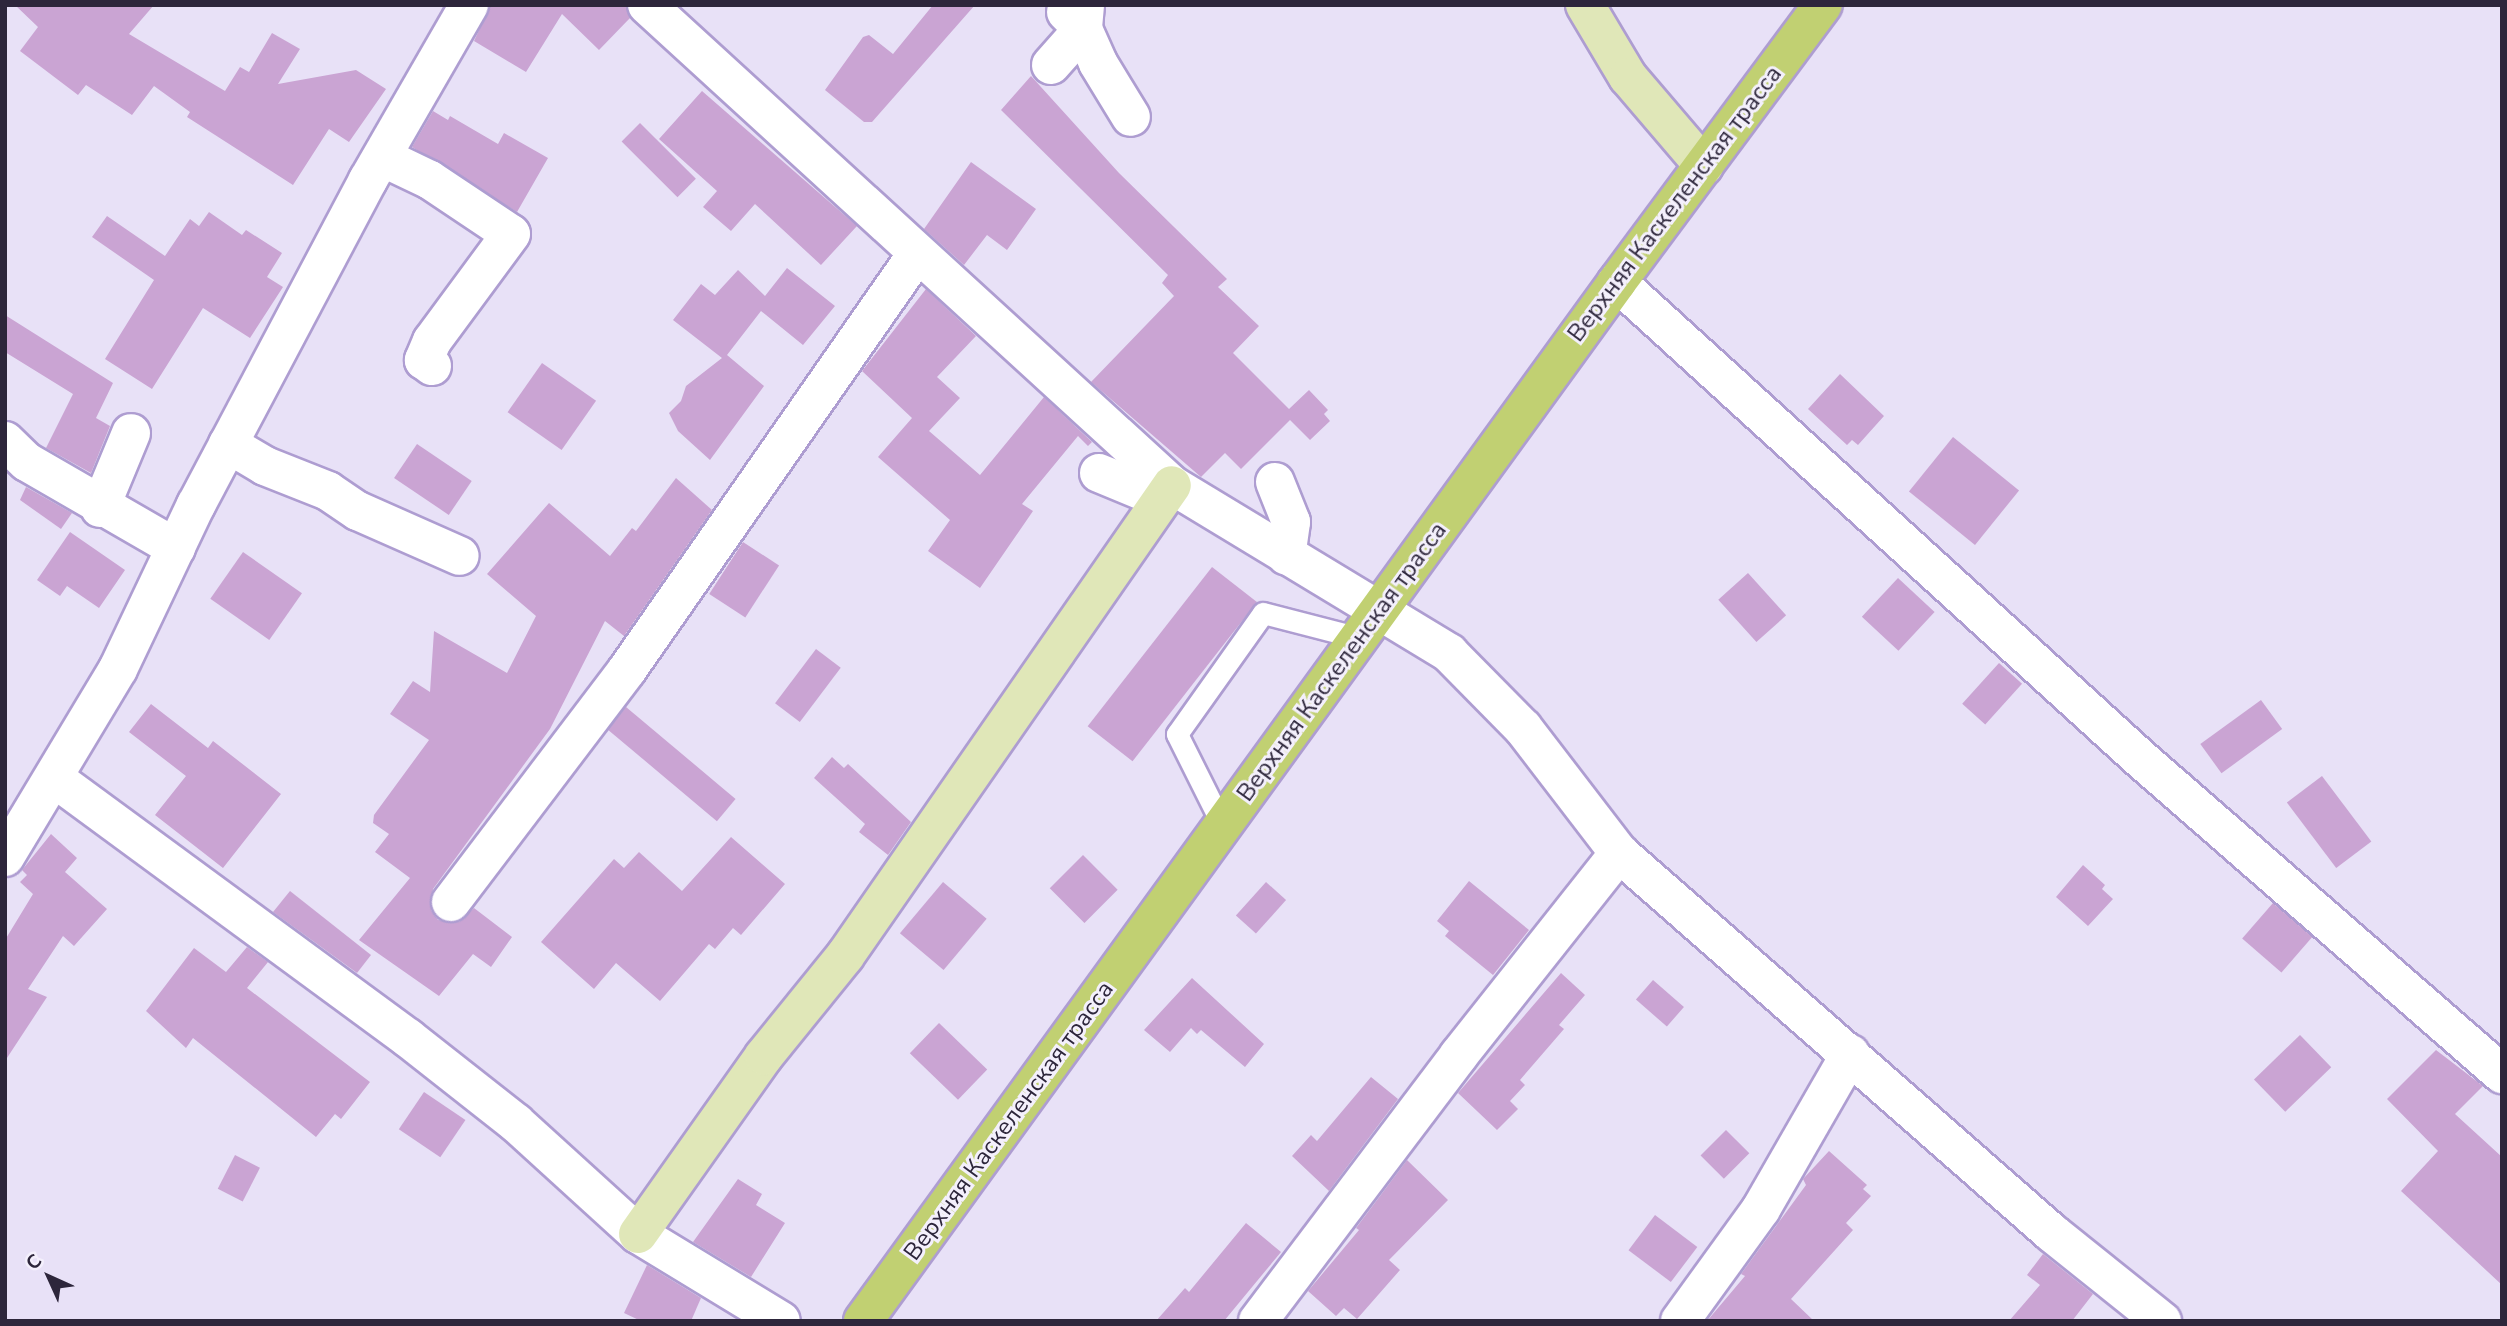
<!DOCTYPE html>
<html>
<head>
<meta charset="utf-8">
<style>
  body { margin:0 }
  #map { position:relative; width:2507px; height:1326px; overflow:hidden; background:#e8e1f7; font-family:"Nunito Sans",sans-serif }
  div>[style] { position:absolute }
  .building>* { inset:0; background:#caa4d3; transform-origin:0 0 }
  .roads { filter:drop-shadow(2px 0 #ae9dd1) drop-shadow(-2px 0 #ae9dd1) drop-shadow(0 2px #ae9dd1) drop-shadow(0 -2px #ae9dd1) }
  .lane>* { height:21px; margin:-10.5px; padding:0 10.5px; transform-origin:10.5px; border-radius:10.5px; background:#fff }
  .street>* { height:38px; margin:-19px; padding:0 19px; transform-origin:19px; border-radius:19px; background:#fff }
  .secondary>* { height:38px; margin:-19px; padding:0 19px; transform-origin:19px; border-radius:19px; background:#e0e7b8 }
  .primary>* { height:38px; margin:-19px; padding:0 19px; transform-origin:19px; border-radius:19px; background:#c1d072 }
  span { translate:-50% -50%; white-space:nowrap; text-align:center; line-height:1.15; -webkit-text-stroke:6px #f4f0fc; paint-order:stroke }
  .street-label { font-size:24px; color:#2d263b }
  .frame { position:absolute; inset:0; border:7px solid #2d263b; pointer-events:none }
  .north { position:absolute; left:14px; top:1242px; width:70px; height:70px; -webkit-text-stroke:5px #f4f0fc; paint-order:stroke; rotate:315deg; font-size:19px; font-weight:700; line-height:28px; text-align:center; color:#2d263b }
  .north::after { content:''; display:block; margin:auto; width:24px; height:32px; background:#2d263b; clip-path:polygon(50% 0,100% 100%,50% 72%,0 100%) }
</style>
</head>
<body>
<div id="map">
  <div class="building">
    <div style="clip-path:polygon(15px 5px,154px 5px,129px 34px,225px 91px,240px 67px,249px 72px,272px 33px,300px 49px,278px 84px,356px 70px,386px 89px,349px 142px,329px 129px,293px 185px,187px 117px,190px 112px,154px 86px,132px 115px,86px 85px,78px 95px,20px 51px,38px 27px)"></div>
    <div style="clip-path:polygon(491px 5px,626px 5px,630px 18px,599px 50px,562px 14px,526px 72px,474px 41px)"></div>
    <div style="clip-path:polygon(933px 5px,975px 5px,872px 122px,864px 122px,825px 90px,863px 37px,869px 35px,893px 54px)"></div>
    <div style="clip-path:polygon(1031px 76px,1119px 173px,1227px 279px,1218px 287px,1259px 326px,1233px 353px,1289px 409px,1309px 390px,1328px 410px,1324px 414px,1330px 421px,1310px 440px,1290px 420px,1241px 469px,1225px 453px,1201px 477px,1091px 382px,1174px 296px,1162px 283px,1168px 275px,1001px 110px)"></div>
    <div style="clip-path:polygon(702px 91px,857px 226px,821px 265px,755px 204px,731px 231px,703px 207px,717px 191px,659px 139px)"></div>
    <div style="clip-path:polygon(433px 111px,448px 120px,450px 116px,498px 144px,504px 133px,548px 158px,517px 212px,412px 147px)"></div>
    <div style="left:640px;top:123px;width:79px;height:26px;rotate:45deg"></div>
    <div style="clip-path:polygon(971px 162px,1036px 209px,1007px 250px,987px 235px,964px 265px,924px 229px)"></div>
    <div style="clip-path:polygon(209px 212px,242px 235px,246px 230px,282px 253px,267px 277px,283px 287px,250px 338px,203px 308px,152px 389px,105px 359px,154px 280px,92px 237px,107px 216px,165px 256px,190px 219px,199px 226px)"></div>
    <div style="clip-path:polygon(787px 268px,835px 306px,803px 345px,761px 311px,727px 355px,764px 386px,710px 460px,678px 431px,669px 413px,681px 401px,686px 386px,722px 358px,673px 320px,701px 284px,715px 295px,738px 270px,765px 296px)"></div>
    <div style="clip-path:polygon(926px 289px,976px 336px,937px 377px,960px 398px,929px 431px,980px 475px,1044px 397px,1092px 442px,1088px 446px,1078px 436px,1022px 504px,1033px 511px,980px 588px,928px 551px,950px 520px,878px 457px,912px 418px,862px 371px)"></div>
    <div style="clip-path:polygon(5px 315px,113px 383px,96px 418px,110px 426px,91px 473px,46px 448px,73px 394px,5px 352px)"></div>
    <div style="left:542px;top:363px;width:66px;height:60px;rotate:35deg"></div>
    <div style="clip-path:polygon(1840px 374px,1884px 416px,1858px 445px,1852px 440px,1847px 445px,1808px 409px)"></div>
    <div style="left:1953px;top:437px;width:85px;height:70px;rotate:39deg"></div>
    <div style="left:417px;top:444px;width:66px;height:41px;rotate:34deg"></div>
    <div style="clip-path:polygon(676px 478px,712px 510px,624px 636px,605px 621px,550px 729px,433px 889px,431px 910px,438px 920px,459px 922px,474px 908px,512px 937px,491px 967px,473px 954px,439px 996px,359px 940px,410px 878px,375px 852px,389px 834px,373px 823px,374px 815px,429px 740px,390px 714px,413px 681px,430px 692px,434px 631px,507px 673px,536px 616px,487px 574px,549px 503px,610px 556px,632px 528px,636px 531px)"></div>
    <div style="clip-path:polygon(26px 487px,72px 513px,61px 529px,20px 500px)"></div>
    <div style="clip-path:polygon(70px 532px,125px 570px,99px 608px,67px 586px,60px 596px,37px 580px)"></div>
    <div style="left:743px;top:542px;width:43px;height:62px;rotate:33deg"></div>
    <div style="left:243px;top:552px;width:72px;height:57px;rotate:35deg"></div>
    <div style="left:1212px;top:567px;width:57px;height:202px;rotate:38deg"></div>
    <div style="left:1748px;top:573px;width:57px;height:40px;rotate:48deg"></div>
    <div style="left:1898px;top:578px;width:50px;height:53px;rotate:43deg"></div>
    <div style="left:816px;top:649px;width:31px;height:68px;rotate:37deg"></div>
    <div style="left:1999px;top:663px;width:31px;height:55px;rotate:42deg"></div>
    <div style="left:2261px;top:700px;width:36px;height:75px;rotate:54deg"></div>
    <div style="clip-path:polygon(151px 704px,208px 748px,213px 741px,281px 794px,223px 868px,155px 815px,186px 776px,129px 732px)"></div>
    <div style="left:626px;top:707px;width:143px;height:29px;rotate:40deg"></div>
    <div style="clip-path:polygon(832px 757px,844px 768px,848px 764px,911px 822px,888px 855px,859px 832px,865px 824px,814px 778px)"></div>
    <div style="left:2322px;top:776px;width:82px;height:44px;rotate:53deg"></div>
    <div style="clip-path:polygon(51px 834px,77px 858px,65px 872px,107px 909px,74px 946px,63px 936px,28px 989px,47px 997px,5px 1061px,5px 940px,33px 894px,20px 882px,27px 875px,22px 870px)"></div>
    <div style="clip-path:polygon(731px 837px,785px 884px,741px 935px,733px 928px,715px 949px,709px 944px,660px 1001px,616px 963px,594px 989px,541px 942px,614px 859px,624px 868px,639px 852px,682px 891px)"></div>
    <div style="left:1083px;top:855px;width:49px;height:47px;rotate:45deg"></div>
    <div style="clip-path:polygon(2083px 865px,2105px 885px,2102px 889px,2113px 899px,2088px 926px,2056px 897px)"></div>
    <div style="clip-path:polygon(1469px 881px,1529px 930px,1493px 975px,1445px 936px,1449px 931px,1437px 921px)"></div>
    <div style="left:943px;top:882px;width:57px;height:67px;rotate:40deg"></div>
    <div style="left:1266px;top:882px;width:27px;height:45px;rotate:42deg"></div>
    <div style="clip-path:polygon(290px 891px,371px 955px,357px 973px,273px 912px)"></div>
    <div style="left:2273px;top:903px;width:52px;height:47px;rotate:41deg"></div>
    <div style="clip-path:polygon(247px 947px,268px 962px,247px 988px,370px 1082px,341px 1119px,335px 1114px,316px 1137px,193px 1038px,186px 1048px,146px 1011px,194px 948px,226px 972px)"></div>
    <div style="clip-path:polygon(1561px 973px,1585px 995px,1559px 1025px,1564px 1029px,1520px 1080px,1525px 1085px,1510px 1101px,1518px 1109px,1497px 1130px,1458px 1093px)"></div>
    <div style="clip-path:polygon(1192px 978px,1264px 1044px,1245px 1067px,1201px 1030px,1197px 1034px,1191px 1028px,1170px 1052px,1144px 1030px)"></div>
    <div style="left:1653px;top:980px;width:41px;height:26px;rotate:41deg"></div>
    <div style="left:939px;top:1023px;width:67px;height:42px;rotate:44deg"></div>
    <div style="left:2300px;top:1035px;width:45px;height:64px;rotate:46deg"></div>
    <div style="clip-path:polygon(2436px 1050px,2483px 1086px,2455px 1114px,2502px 1157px,2502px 1285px,2401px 1191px,2438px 1151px,2387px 1099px)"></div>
    <div style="clip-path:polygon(1371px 1077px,1398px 1099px,1329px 1191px,1292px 1156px,1311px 1135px,1317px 1141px)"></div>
    <div style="left:424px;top:1092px;width:50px;height:45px;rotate:34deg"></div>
    <div style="left:1726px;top:1130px;width:33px;height:36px;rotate:45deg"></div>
    <div style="clip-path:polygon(1829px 1151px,1867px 1185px,1863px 1189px,1871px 1196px,1846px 1223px,1853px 1230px,1791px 1299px,1814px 1321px,1707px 1321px,1745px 1276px,1741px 1274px,1806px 1185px,1803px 1179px)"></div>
    <div style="left:235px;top:1155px;width:28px;height:38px;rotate:27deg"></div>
    <div style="clip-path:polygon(1407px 1160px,1448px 1200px,1389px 1260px,1400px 1270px,1357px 1319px,1344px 1308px,1336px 1316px,1308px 1291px,1359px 1230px,1356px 1228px)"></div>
    <div style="clip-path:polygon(738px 1179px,762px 1194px,756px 1205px,785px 1223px,751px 1277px,693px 1242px)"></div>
    <div style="left:1655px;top:1215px;width:53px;height:44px;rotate:37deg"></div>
    <div style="clip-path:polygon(1246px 1223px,1281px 1252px,1224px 1321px,1156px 1321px,1185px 1288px,1189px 1292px)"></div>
    <div style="clip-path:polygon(2043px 1254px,2093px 1294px,2072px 1321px,2009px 1321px,2040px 1285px,2027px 1275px)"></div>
    <div style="clip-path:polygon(647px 1265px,701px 1298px,691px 1321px,641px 1321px,624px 1313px)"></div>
  </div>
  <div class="roads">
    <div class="lane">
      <div style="left:1223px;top:826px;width:103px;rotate:-116.6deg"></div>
      <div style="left:1177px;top:734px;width:148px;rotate:-54.6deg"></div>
      <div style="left:1263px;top:613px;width:100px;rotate:14.5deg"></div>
    </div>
    <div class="street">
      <div style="left:647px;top:5px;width:711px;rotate:42.44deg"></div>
      <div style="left:1172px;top:485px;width:324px;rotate:31.2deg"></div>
      <div style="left:1449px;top:653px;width:105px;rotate:45.4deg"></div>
      <div style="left:1523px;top:728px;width:158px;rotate:52.5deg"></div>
      <div style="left:1619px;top:853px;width:576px;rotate:41.27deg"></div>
      <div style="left:2052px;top:1233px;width:141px;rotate:38.7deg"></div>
      <div style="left:1085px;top:5px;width:24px;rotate:95deg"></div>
      <div style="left:1083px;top:29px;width:37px;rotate:66deg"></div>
      <div style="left:1098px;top:63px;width:63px;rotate:58.6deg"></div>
      <div style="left:1051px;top:65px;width:48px;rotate:-48.4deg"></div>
      <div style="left:1083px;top:29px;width:24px;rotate:-135deg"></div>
      <div style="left:382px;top:157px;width:53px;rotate:25.6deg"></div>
      <div style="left:430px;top:180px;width:97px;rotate:33.7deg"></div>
      <div style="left:511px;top:234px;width:133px;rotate:126.4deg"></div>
      <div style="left:432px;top:341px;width:21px;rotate:113deg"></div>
      <div style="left:424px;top:360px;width:10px;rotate:37deg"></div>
      <div style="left:1617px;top:282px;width:710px;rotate:42.32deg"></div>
      <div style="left:2142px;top:760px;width:478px;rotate:41.1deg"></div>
      <div style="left:5px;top:441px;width:30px;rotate:44deg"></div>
      <div style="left:27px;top:462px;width:172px;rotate:30deg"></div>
      <div style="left:228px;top:444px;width:43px;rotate:30.7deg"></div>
      <div style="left:265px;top:466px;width:68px;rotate:21.6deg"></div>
      <div style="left:328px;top:491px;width:36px;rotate:34deg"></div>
      <div style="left:358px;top:511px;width:111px;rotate:23.8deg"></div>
      <div style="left:1099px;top:473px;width:68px;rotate:22.4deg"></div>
      <div style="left:1275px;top:482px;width:43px;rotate:68.2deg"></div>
      <div style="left:1291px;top:522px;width:34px;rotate:98deg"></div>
      <div style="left:100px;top:508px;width:81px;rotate:-67.5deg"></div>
      <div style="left:54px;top:778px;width:439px;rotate:36.3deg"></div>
      <div style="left:408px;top:1038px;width:137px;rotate:38.2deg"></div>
      <div style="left:516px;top:1123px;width:165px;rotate:42.3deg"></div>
      <div style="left:638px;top:1234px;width:167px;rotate:31.3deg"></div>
      <div style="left:5px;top:857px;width:219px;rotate:-59deg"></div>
      <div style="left:118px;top:669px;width:182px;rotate:-64.6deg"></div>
      <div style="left:196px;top:505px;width:368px;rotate:-62.1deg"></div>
      <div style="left:368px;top:180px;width:202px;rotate:-60deg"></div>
      <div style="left:451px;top:902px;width:291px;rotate:-52.8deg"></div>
      <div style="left:627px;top:670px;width:507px;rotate:-55.12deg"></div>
      <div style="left:1258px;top:1321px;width:333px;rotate:-52.9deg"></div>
      <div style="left:1459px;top:1055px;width:258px;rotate:-51.6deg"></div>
      <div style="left:1680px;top:1321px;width:138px;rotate:-54.1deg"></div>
      <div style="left:1761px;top:1209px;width:179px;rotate:-60.1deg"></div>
    </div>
    <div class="secondary">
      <div style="left:1585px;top:5px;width:84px;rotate:59.2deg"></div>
      <div style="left:1628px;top:77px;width:117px;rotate:49.5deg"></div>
      <div style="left:638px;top:1234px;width:218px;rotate:-54.7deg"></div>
      <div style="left:764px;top:1056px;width:129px;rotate:-51deg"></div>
      <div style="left:845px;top:956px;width:573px;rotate:-55.23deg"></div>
    </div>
    <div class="primary">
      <div style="left:863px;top:1321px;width:1284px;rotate:-54.03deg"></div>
      <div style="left:1617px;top:282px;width:345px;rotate:-53.4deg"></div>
    </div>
  </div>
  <div class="street-label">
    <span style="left:1675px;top:204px;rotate:-53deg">Верхняя Каскеленская трасса</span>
    <span style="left:1342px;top:662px;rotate:-54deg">Верхняя Каскеленская трасса</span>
    <span style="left:1009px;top:1121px;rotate:-54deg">Верхняя Каскеленская трасса</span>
  </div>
  <div class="frame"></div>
  <div class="north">С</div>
</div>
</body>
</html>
